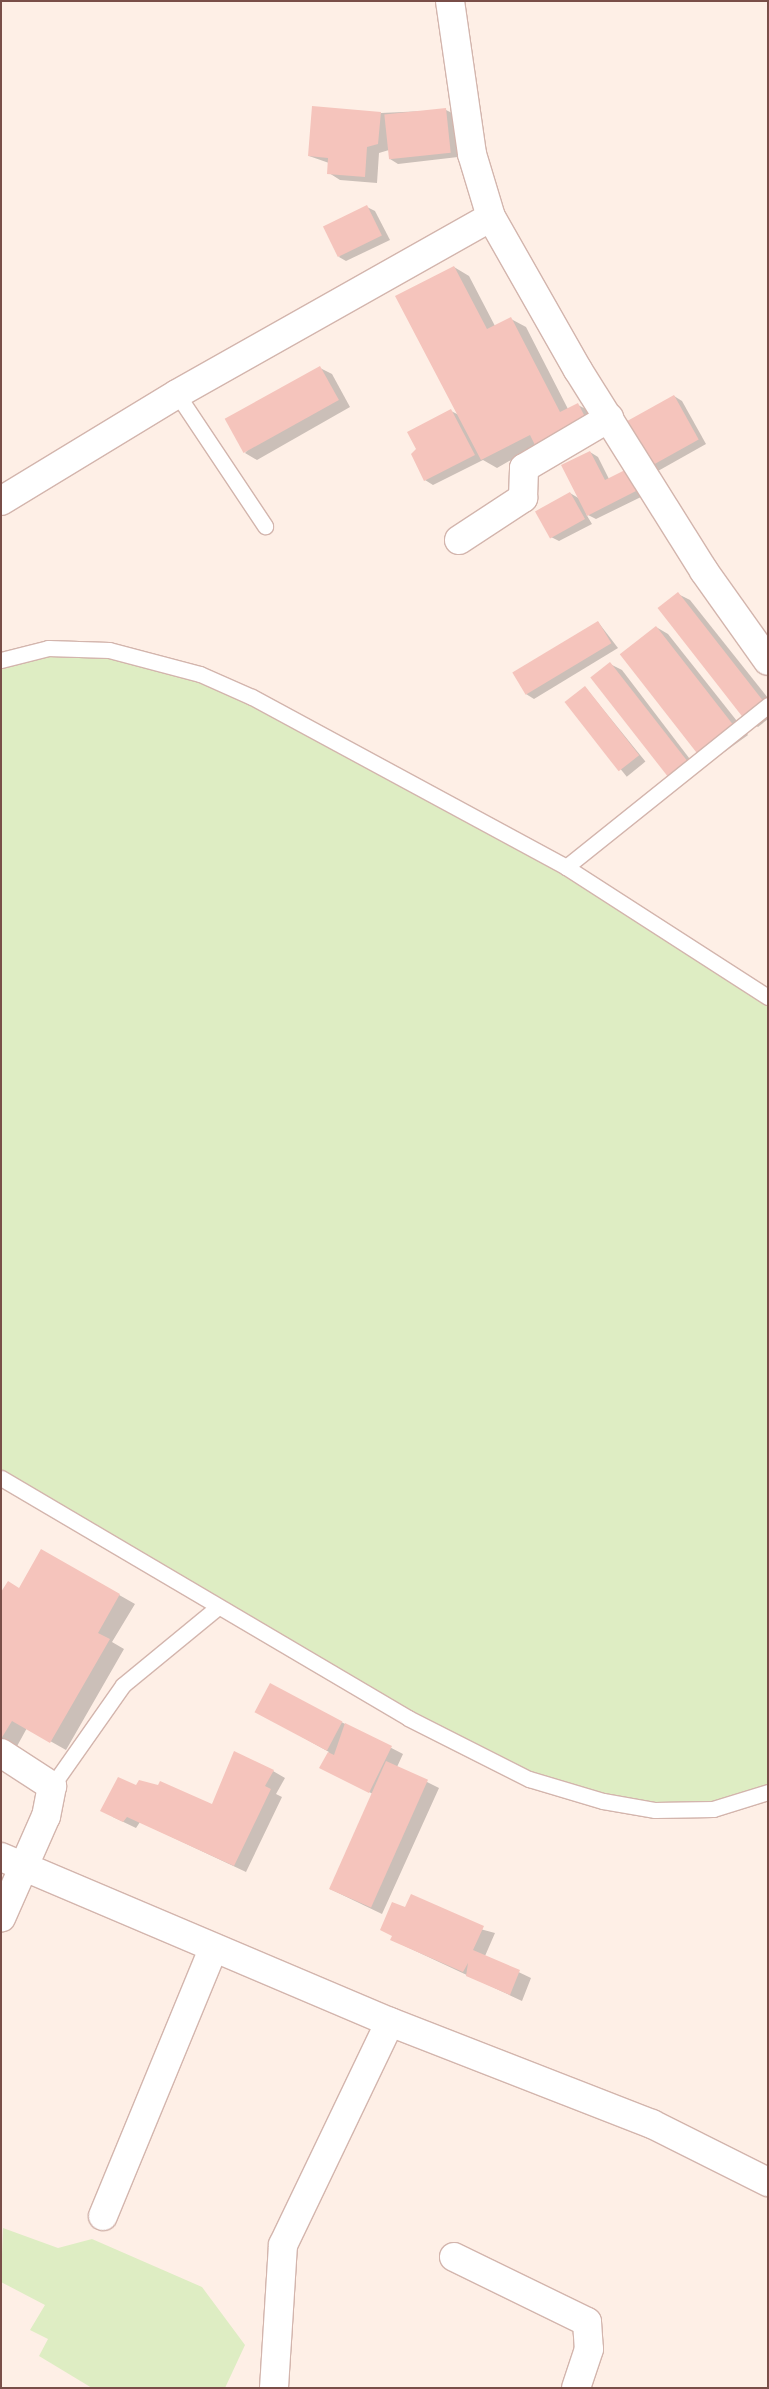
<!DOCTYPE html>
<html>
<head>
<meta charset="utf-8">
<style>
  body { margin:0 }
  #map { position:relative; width:769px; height:2389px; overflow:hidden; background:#feefe6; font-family:"Exo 2",sans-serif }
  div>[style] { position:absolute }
  .green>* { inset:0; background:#deedc3 }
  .shadow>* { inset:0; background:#0003; transform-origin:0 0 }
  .building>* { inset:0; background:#f5c4bc; transform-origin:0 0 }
  .roads { filter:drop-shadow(1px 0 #d3b5ad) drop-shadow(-1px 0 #d3b5ad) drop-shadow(0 1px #d3b5ad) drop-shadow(0 -1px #d3b5ad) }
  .lane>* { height:15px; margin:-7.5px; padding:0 7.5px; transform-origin:7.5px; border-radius:7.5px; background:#fff }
  .street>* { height:28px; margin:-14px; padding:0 14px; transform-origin:14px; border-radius:14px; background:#fff }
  span { translate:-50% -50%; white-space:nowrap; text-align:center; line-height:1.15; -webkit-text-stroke:4.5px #fff4ed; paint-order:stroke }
  .frame { position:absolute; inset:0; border:2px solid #794e48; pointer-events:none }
</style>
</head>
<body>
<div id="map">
  <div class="green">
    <div style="clip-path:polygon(81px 651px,161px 666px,250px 700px,564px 870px,768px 1002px,768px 1788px,739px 1800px,655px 1806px,530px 1775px,410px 1715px,1px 1474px,1px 664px,48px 652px)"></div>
    <div style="clip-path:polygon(3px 2228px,58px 2248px,92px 2239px,202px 2287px,245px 2345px,225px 2388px,92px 2388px,39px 2356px,48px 2339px,30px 2330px,45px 2305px,1px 2282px)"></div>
  </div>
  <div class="shadow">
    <div style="clip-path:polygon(446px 110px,454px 114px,458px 157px,398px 164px,390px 159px,389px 150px,379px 153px,377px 183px,340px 180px,329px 173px,329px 163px,309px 156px,381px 113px)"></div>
    <div style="clip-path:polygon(367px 207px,375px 211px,390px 240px,346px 261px,339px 257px)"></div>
    <div style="clip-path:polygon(454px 267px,469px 276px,495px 326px,511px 319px,526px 327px,568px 409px,578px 405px,593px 413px,497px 468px,483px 460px,433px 485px,425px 480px,451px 411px,459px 415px)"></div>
    <div style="clip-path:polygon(320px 368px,332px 374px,350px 407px,257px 460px,245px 453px)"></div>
    <div style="clip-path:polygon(674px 396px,682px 401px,706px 444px,658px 471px,650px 466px)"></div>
    <div style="clip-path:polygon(590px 452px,598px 457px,609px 479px,625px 472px,633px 476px,643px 496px,596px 519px,586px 514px,592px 524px,559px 541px,551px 537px,570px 493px,580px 499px)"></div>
    <div style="clip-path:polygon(678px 594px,690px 600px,768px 698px,768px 719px,758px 727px,747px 720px)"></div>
    <div style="clip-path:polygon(598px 622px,618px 648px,534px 699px,526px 694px)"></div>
    <div style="clip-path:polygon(656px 627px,668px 634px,748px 735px,712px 761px,700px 755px)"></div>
    <div style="clip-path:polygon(610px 664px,622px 670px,699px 771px,680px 784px)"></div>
    <div style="left:585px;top:687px;width:96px;height:24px;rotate:51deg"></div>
    <div style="clip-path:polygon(42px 1551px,135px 1604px,112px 1642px,124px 1649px,66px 1750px,27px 1728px,16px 1748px,1px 1740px,1px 1594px,20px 1590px)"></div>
    <div style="clip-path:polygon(270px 1685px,403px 1754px,397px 1767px,439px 1788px,382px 1914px,330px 1889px,373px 1794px,321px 1768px,329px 1752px,256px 1711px)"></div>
    <div style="clip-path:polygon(273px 1771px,285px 1778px,276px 1794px,282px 1797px,246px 1872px,140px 1822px,136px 1828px,113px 1817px,213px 1806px)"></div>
    <div style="clip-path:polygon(406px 1909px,495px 1933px,485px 1956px,531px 1978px,522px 2001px,392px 1940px)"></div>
  </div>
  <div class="building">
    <div style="clip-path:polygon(312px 106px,381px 112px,378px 144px,367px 147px,365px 177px,327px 174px,328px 158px,308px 156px)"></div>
    <div style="left:446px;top:108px;width:45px;height:62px;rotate:84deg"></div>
    <div style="left:367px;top:205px;width:34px;height:49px;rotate:64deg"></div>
    <div style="clip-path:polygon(454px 266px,487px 329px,511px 317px,560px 412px,578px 403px,587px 421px,536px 447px,530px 435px,481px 460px,395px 296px)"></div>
    <div style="left:320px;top:366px;width:39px;height:109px;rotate:61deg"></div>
    <div style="left:674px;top:395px;width:51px;height:56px;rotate:61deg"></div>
    <div style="clip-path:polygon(451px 409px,475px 455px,424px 481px,411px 454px,416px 449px,407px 432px)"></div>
    <div style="clip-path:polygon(590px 451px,605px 480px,625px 470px,636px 491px,587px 516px,561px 465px)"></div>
    <div style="left:570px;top:492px;width:31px;height:40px;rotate:61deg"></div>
    <div style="left:678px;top:592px;width:143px;height:26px;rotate:52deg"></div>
    <div style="left:598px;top:621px;width:26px;height:100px;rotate:59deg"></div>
    <div style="left:656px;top:626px;width:130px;height:46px;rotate:52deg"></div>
    <div style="left:610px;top:662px;width:129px;height:25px;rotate:52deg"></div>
    <div style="left:585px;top:686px;width:88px;height:26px;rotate:52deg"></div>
    <div style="clip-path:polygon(41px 1549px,120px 1594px,98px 1633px,110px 1639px,50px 1743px,12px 1721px,1px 1739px,1px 1592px,8px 1581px,19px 1588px)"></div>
    <div style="left:270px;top:1683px;width:82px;height:33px;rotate:28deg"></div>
    <div style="clip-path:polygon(345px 1723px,392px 1746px,369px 1793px,319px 1768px,328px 1752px,334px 1755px)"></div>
    <div style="clip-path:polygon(234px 1751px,274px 1770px,265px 1786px,271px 1789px,234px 1866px,127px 1817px,123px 1822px,100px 1811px,118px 1777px,136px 1785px,139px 1780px,158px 1785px,160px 1781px,212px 1804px)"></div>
    <div style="left:386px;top:1761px;width:46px;height:140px;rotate:24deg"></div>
    <div style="clip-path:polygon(411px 1894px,484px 1926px,473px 1950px,520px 1970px,510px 1995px,466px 1976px,468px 1963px,463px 1972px,390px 1940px,392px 1936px,380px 1930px,392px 1902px,405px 1907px)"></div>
  </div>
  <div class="roads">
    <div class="lane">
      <div style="left:177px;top:394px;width:159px;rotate:56.3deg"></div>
      <div style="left:1px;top:660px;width:49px;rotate:-14.3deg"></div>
      <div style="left:48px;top:648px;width:61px;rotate:1.9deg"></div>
      <div style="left:109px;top:650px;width:94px;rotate:14.8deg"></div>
      <div style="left:200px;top:674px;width:57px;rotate:23.9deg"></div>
      <div style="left:252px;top:697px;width:357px;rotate:28.4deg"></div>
      <div style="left:566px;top:867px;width:240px;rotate:32.8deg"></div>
      <div style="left:566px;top:867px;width:259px;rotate:-38.7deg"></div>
      <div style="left:1px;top:1478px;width:472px;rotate:30.5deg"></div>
      <div style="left:408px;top:1718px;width:136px;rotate:26.8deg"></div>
      <div style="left:529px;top:1779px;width:77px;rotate:16.6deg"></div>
      <div style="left:603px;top:1801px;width:53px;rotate:9.8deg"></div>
      <div style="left:655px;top:1810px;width:58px;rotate:-1deg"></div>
      <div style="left:713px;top:1809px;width:58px;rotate:-17.2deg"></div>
      <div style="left:52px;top:1786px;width:123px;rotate:-54.9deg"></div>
      <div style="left:123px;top:1685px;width:123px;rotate:-39.4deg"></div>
    </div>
    <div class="street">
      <div style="left:450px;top:1px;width:155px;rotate:81.8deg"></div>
      <div style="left:472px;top:154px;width:66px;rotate:73.2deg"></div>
      <div style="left:491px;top:217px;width:176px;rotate:60.4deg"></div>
      <div style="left:578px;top:370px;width:237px;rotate:57.9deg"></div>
      <div style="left:704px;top:571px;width:110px;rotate:54.6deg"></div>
      <div style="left:1px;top:501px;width:206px;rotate:-31.3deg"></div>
      <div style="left:177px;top:394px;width:360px;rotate:-29.4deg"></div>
      <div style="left:459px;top:540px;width:77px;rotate:-33.3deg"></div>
      <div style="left:523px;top:498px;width:30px;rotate:-88deg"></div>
      <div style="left:524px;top:468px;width:99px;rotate:-30.5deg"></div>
      <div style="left:1px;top:1753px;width:61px;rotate:32.9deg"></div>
      <div style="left:52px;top:1786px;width:31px;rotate:101deg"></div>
      <div style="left:46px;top:1816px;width:111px;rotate:113.8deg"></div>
      <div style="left:1px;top:1857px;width:423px;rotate:23deg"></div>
      <div style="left:390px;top:2022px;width:281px;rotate:21.3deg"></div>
      <div style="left:652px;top:2124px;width:130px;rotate:26.6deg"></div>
      <div style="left:103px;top:2216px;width:289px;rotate:-67.6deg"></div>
      <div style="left:454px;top:2257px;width:148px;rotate:26deg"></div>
      <div style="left:587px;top:2322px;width:27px;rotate:86deg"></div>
      <div style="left:589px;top:2349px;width:41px;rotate:108.4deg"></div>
      <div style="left:274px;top:2388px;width:143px;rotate:-86.4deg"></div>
      <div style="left:283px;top:2245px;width:247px;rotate:-64.4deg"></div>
    </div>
  </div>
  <div class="frame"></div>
</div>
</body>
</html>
